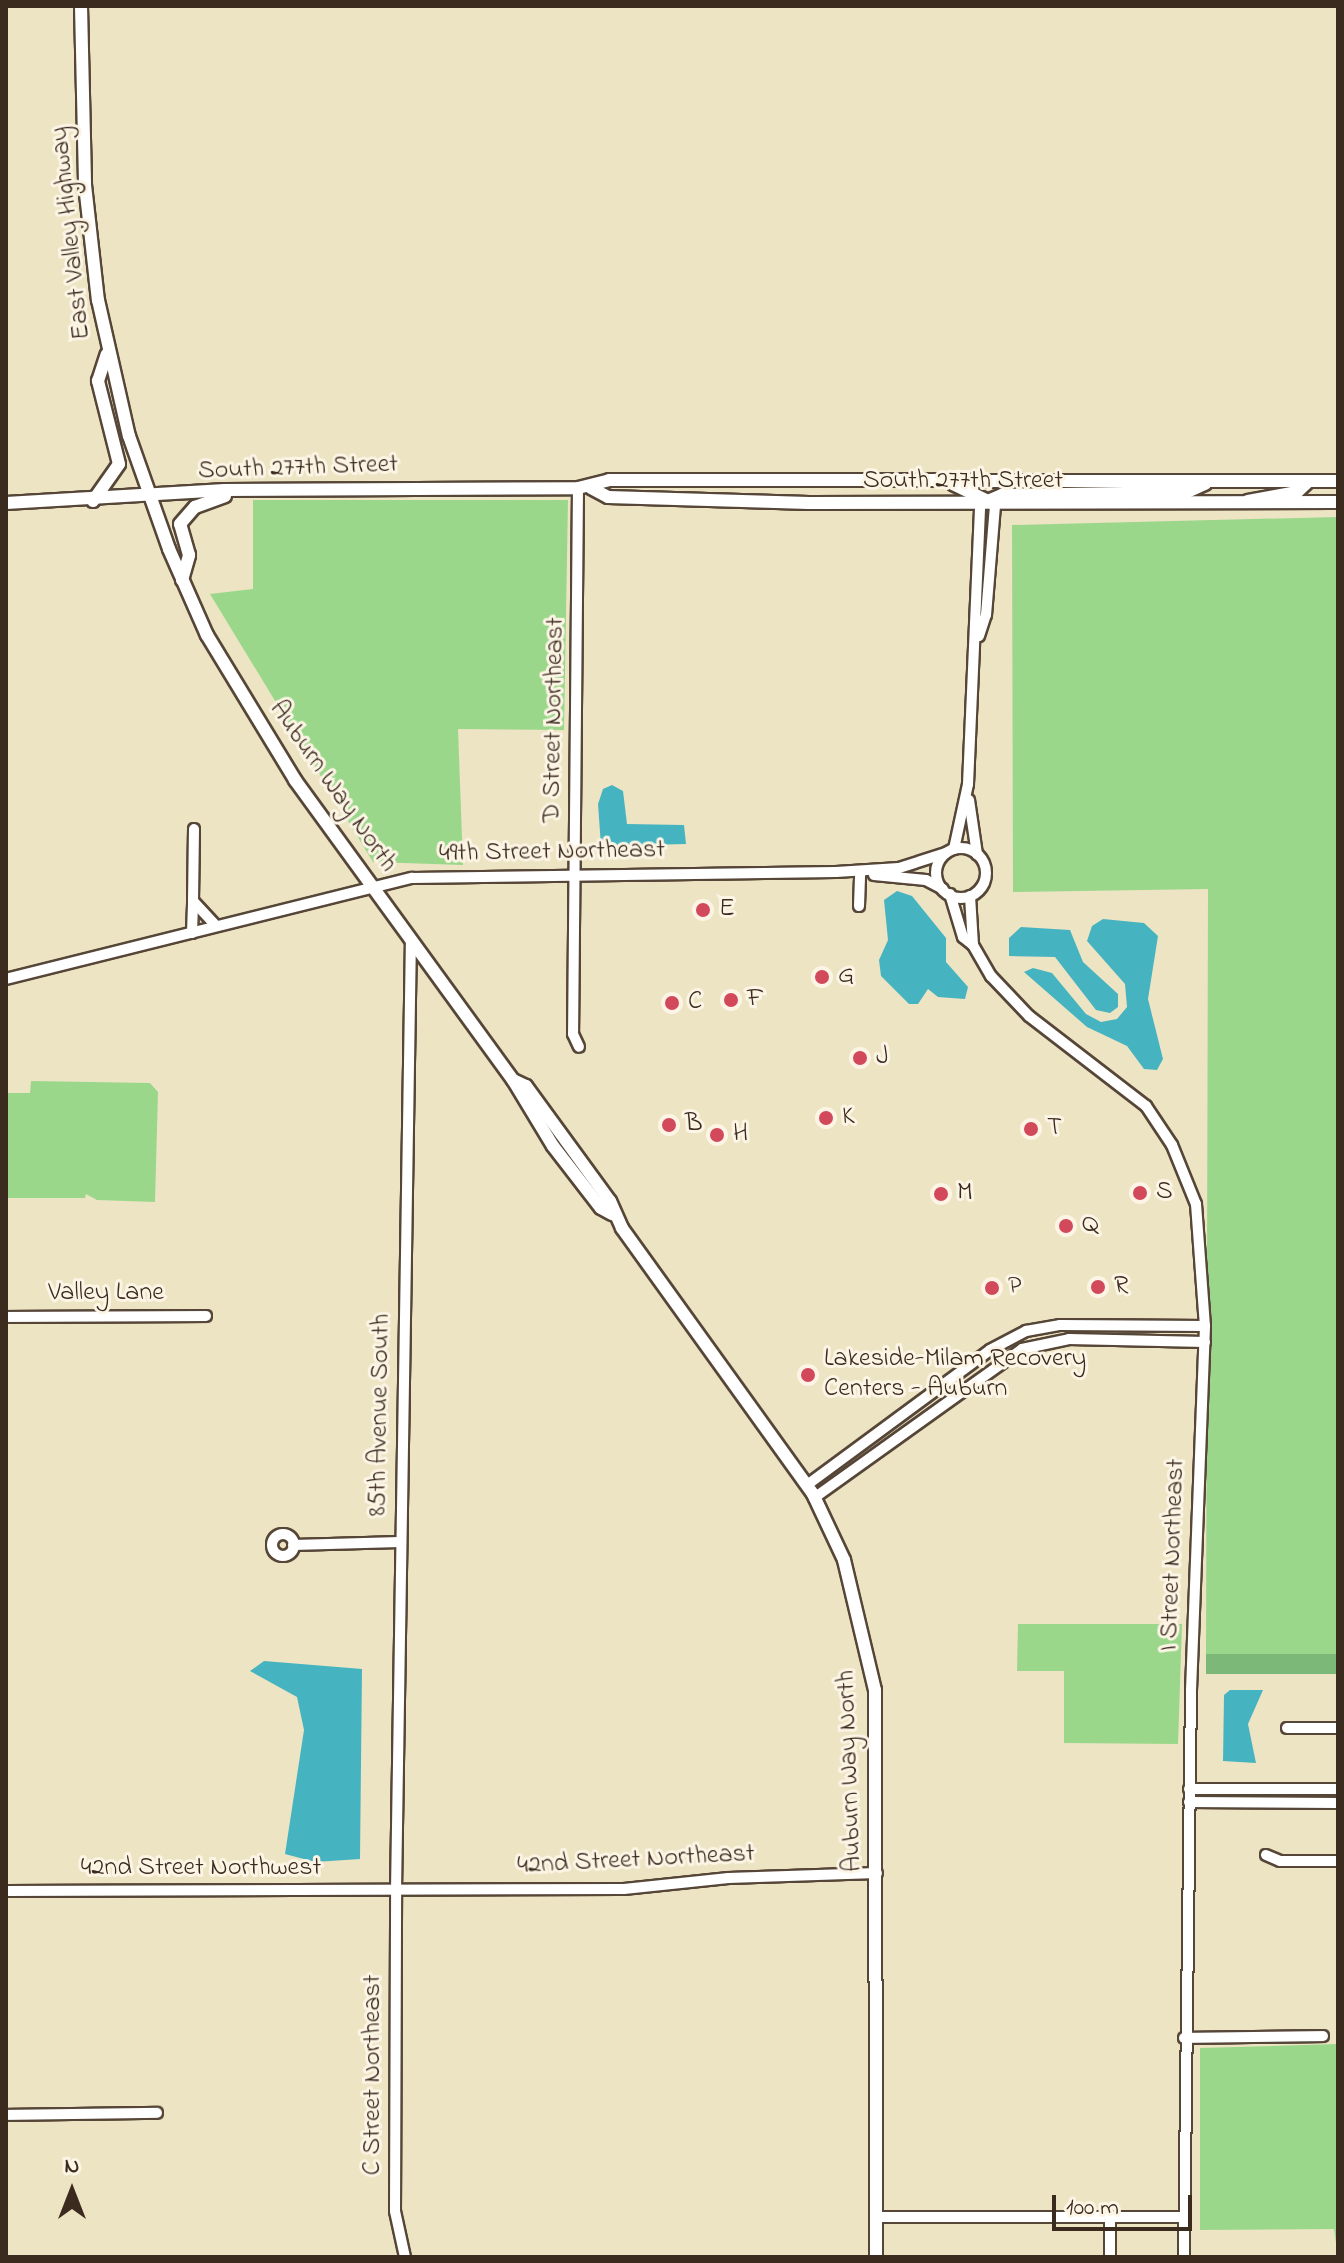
<!DOCTYPE html>
<html>
<head>
<meta charset="utf-8">
<style>
  body { margin:0 }
  #map { position:relative; width:1344px; height:2263px; overflow:hidden; background:#ede4c4; font-family:"Indie Flower",sans-serif }
  div>[style] { position:absolute }
  .green>* { inset:0; background:#9bd78b }
  .forest>* { inset:0; background:#7cb877; transform-origin:0 0 }
  .water>* { inset:0; background:#46b4c0 }
  .roads { filter:drop-shadow(2px 0 #564637) drop-shadow(-2px 0 #564637) drop-shadow(0 2px #564637) drop-shadow(0 -2px #564637) }
  .minor>* { height:10px; margin:-5px; padding:0 5px; transform-origin:5px; border-radius:5px; background:#fff }
  .minor>.ring { margin:-5px; padding:0; box-sizing:content-box; background:none; border:10px solid #fff; border-radius:50% }
  .major>* { height:12px; margin:-6px; padding:0 6px; transform-origin:6px; border-radius:6px; background:#fff }
  .dots>* { width:22px; height:22px; translate:-50% -50%; box-sizing:border-box; border:4px solid #fcf5e5; border-radius:50% }
  span { translate:-50% -50%; white-space:nowrap; text-align:center; line-height:1.15; -webkit-text-stroke:6px #fcf5e5; paint-order:stroke }
  .street-label { font-size:26px; color:#3b2a1e }
  .poi-label { font-size:26px; color:#3b2a1e }
  .left { translate:0 -50%; text-align:left }
  .frame { position:absolute; inset:0; border:8px solid #3b2a1e; pointer-events:none }
  .north { position:absolute; left:32px; top:2151px; width:80px; height:80px; -webkit-text-stroke:6px #fcf5e5; paint-order:stroke; rotate:0deg; font-size:22px; font-weight:700; line-height:32px; text-align:center; color:#3b2a1e }
  .north::after { content:''; display:block; margin:auto; width:28px; height:36px; background:#3b2a1e; clip-path:polygon(50% 0,100% 100%,50% 72%,0 100%) }
  .scale { position:absolute; left:1052px; top:2195px; width:140px; height:36px; box-sizing:border-box; border:4px solid #3b2a1e; border-top:0; padding-left:10px; font-size:24px; line-height:28px; white-space:nowrap; color:#3b2a1e; -webkit-text-stroke:6px #fcf5e5; paint-order:stroke }
</style>
</head>
<body>
<div id="map">
  <div class="green">
    <div style="clip-path:polygon(253px 500px,568px 500px,564px 730px,458px 729px,463px 865px,373px 862px,210px 594px,253px 589px)"></div>
    <div style="clip-path:polygon(1338px 517px,1338px 1655px,1206px 1654px,1208px 889px,1013px 892px,1012px 525px)"></div>
    <div style="clip-path:polygon(31px 1081px,150px 1083px,158px 1092px,155px 1202px,97px 1200px,86px 1194px,85px 1198px,6px 1198px,6px 1093px,30px 1093px)"></div>
    <div style="clip-path:polygon(1018px 1624px,1182px 1624px,1178px 1744px,1064px 1743px,1064px 1671px,1017px 1671px)"></div>
    <div style="clip-path:polygon(1338px 2044px,1338px 2257px,1334px 2229px,1200px 2230px,1200px 2048px)"></div>
  </div>
  <div class="forest">
    <div style="left:1206px;top:1654px;width:132px;height:20px"></div>
  </div>
  <div class="water">
    <div style="clip-path:polygon(612px 785px,623px 791px,627px 824px,684px 825px,686px 844px,601px 846px,598px 804px,603px 789px)"></div>
    <div style="clip-path:polygon(897px 891px,912px 896px,946px 938px,946px 962px,968px 987px,965px 999px,938px 997px,928px 989px,918px 1004px,909px 1004px,881px 976px,879px 960px,888px 940px,884px 900px)"></div>
    <div style="clip-path:polygon(1103px 919px,1144px 923px,1158px 936px,1148px 999px,1163px 1059px,1157px 1070px,1144px 1069px,1127px 1046px,1087px 1027px,1024px 972px,1033px 968px,1052px 973px,1086px 1014px,1101px 1022px,1117px 1019px,1127px 1007px,1125px 984px,1087px 941px,1092px 926px)"></div>
    <div style="clip-path:polygon(1021px 927px,1070px 930px,1083px 962px,1118px 994px,1118px 1007px,1110px 1013px,1096px 1010px,1055px 957px,1009px 956px,1009px 938px)"></div>
    <div style="clip-path:polygon(264px 1661px,362px 1669px,360px 1859px,315px 1862px,285px 1854px,304px 1730px,297px 1697px,250px 1671px)"></div>
    <div style="clip-path:polygon(1230px 1690px,1263px 1690px,1248px 1724px,1256px 1763px,1223px 1761px,1224px 1695px)"></div>
  </div>
  <div class="roads">
    <div class="minor">
      <div style="left:578px;top:488px;width:546px;rotate:90.52deg"></div>
      <div style="left:573px;top:1034px;width:14px;rotate:65deg"></div>
      <div style="left:979px;top:636px;width:22px;rotate:-72deg"></div>
      <div style="left:986px;top:615px;width:110px;rotate:-85.3deg"></div>
      <div style="left:969px;top:800px;width:55px;rotate:81.6deg"></div>
      <div class="ring" style="left:936px;top:848px;width:40px;height:40px"></div>
      <div style="left:954px;top:849px;width:66px;rotate:-77.8deg"></div>
      <div style="left:968px;top:784px;width:279px;rotate:-87.5deg"></div>
      <div style="left:874px;top:875px;width:52px;rotate:5.5deg"></div>
      <div style="left:926px;top:880px;width:19px;rotate:28deg"></div>
      <div style="left:950px;top:894px;width:45px;rotate:73.2deg"></div>
      <div style="left:963px;top:937px;width:13px;rotate:39deg"></div>
      <div style="left:973px;top:945px;width:49px;rotate:-93.5deg"></div>
      <div style="left:193px;top:901px;width:72px;rotate:-89.2deg"></div>
      <div style="left:859px;top:906px;width:32px;rotate:-88deg"></div>
      <div style="left:192px;top:933px;width:32px;rotate:-88deg"></div>
      <div style="left:193px;top:901px;width:34px;rotate:47deg"></div>
      <div style="left:973px;top:945px;width:36px;rotate:60deg"></div>
      <div style="left:991px;top:976px;width:55px;rotate:46.5deg"></div>
      <div style="left:1029px;top:1016px;width:148px;rotate:37.6deg"></div>
      <div style="left:1146px;top:1106px;width:47px;rotate:56.3deg"></div>
      <div style="left:1172px;top:1145px;width:64px;rotate:67.9deg"></div>
      <div style="left:1196px;top:1204px;width:122px;rotate:85.8deg"></div>
      <div style="left:1205px;top:1326px;width:364px;rotate:92.2deg"></div>
      <div style="left:1191px;top:1690px;width:567px;rotate:90.71deg"></div>
      <div style="left:6px;top:979px;width:418px;rotate:-14deg"></div>
      <div style="left:412px;top:878px;width:424px;rotate:-0.8deg"></div>
      <div style="left:836px;top:872px;width:63px;rotate:-3.6deg"></div>
      <div style="left:899px;top:868px;width:49px;rotate:-17.7deg"></div>
      <div style="left:6px;top:1317px;width:200px;rotate:-0.3deg"></div>
      <div style="left:807px;top:1485px;width:227px;rotate:-36.4deg"></div>
      <div style="left:990px;top:1350px;width:41px;rotate:-27.8deg"></div>
      <div style="left:1026px;top:1331px;width:35px;rotate:-10deg"></div>
      <div style="left:1060px;top:1325px;width:145px;rotate:0.4deg"></div>
      <div style="left:814px;top:1498px;width:256px;rotate:-35.6deg"></div>
      <div style="left:1022px;top:1349px;width:48px;rotate:-12deg"></div>
      <div style="left:1069px;top:1339px;width:136px;rotate:1.3deg"></div>
      <div class="ring" style="left:272px;top:1534px;width:12px;height:12px"></div>
      <div style="left:293px;top:1545px;width:107px;rotate:-1.6deg"></div>
      <div style="left:1287px;top:1728px;width:51px"></div>
      <div style="left:1189px;top:1789px;width:149px"></div>
      <div style="left:1189px;top:1802px;width:149px;rotate:0.4deg"></div>
      <div style="left:1266px;top:1855px;width:15px;rotate:23deg"></div>
      <div style="left:1280px;top:1861px;width:58px"></div>
      <div style="left:6px;top:1891px;width:618px;rotate:-0.19deg"></div>
      <div style="left:624px;top:1889px;width:105px;rotate:-6deg"></div>
      <div style="left:728px;top:1878px;width:149px;rotate:-1.9deg"></div>
      <div style="left:1184px;top:2038px;width:139px;rotate:-0.8deg"></div>
      <div style="left:6px;top:2115px;width:151px;rotate:-0.8deg"></div>
      <div style="left:876px;top:2217px;width:308px"></div>
      <div style="left:405px;top:2257px;width:47px;rotate:-102.3deg"></div>
      <div style="left:395px;top:2211px;width:320px;rotate:-89.8deg"></div>
      <div style="left:396px;top:1891px;width:950px;rotate:-89.1deg"></div>
      <div style="left:1110px;top:2257px;width:39px;rotate:-90deg"></div>
    </div>
    <div class="major">
      <div style="left:81px;top:6px;width:179px;rotate:88.7deg"></div>
      <div style="left:85px;top:185px;width:116px;rotate:83.6deg"></div>
      <div style="left:98px;top:300px;width:139px;rotate:77.2deg"></div>
      <div style="left:129px;top:436px;width:120px;rotate:70.5deg"></div>
      <div style="left:169px;top:549px;width:94px;rotate:66.2deg"></div>
      <div style="left:207px;top:635px;width:170px;rotate:58.7deg"></div>
      <div style="left:295px;top:780px;width:371px;rotate:54deg"></div>
      <div style="left:513px;top:1080px;width:77px;rotate:58.8deg"></div>
      <div style="left:553px;top:1146px;width:78px;rotate:52.3deg"></div>
      <div style="left:601px;top:1208px;width:13px;rotate:29deg"></div>
      <div style="left:953px;top:484px;width:46px;rotate:26deg"></div>
      <div style="left:591px;top:488px;width:19px;rotate:28deg"></div>
      <div style="left:608px;top:497px;width:201px;rotate:1.7deg"></div>
      <div style="left:809px;top:503px;width:529px;rotate:-0.11deg"></div>
      <div style="left:93px;top:501px;width:45px;rotate:-54.9deg"></div>
      <div style="left:119px;top:464px;width:86px;rotate:-104.2deg"></div>
      <div style="left:98px;top:381px;width:28px;rotate:-72deg"></div>
      <div style="left:1248px;top:501px;width:50px;rotate:-10.4deg"></div>
      <div style="left:1297px;top:492px;width:16px;rotate:-43deg"></div>
      <div style="left:6px;top:503px;width:219px;rotate:-3.4deg"></div>
      <div style="left:225px;top:490px;width:353px;rotate:-0.3deg"></div>
      <div style="left:578px;top:488px;width:32px;rotate:-14deg"></div>
      <div style="left:609px;top:480px;width:729px;rotate:0.08deg"></div>
      <div style="left:983px;top:503px;width:21px;rotate:-23deg"></div>
      <div style="left:1002px;top:495px;width:185px;rotate:-0.9deg"></div>
      <div style="left:1187px;top:492px;width:20px;rotate:-24deg"></div>
      <div style="left:182px;top:580px;width:26px;rotate:-74deg"></div>
      <div style="left:189px;top:555px;width:32px;rotate:-106deg"></div>
      <div style="left:180px;top:524px;width:23px;rotate:-49deg"></div>
      <div style="left:195px;top:507px;width:32px;rotate:-20deg"></div>
      <div style="left:513px;top:1080px;width:14px;rotate:25deg"></div>
      <div style="left:526px;top:1086px;width:142px;rotate:53.9deg"></div>
      <div style="left:610px;top:1201px;width:30px;rotate:66deg"></div>
      <div style="left:622px;top:1228px;width:327px;rotate:54.3deg"></div>
      <div style="left:813px;top:1494px;width:73px;rotate:64.8deg"></div>
      <div style="left:844px;top:1560px;width:134px;rotate:76.6deg"></div>
      <div style="left:875px;top:1690px;width:567px;rotate:89.9deg"></div>
    </div>
  </div>
  <div class="dots">
    <div style="left:703px;top:910px;background:#d1495b"></div>
    <div style="left:822px;top:977px;background:#d1495b"></div>
    <div style="left:731px;top:1000px;background:#d1495b"></div>
    <div style="left:672px;top:1003px;background:#d1495b"></div>
    <div style="left:860px;top:1058px;background:#d1495b"></div>
    <div style="left:826px;top:1118px;background:#d1495b"></div>
    <div style="left:669px;top:1125px;background:#d1495b"></div>
    <div style="left:1031px;top:1129px;background:#d1495b"></div>
    <div style="left:717px;top:1135px;background:#d1495b"></div>
    <div style="left:1140px;top:1193px;background:#d1495b"></div>
    <div style="left:941px;top:1194px;background:#d1495b"></div>
    <div style="left:1066px;top:1226px;background:#d1495b"></div>
    <div style="left:1098px;top:1287px;background:#d1495b"></div>
    <div style="left:992px;top:1288px;background:#d1495b"></div>
    <div style="left:808px;top:1375px;background:#d1495b"></div>
  </div>
  <div class="street-label">
    <span style="left:72px;top:233px;rotate:-96deg">East Valley Highway</span>
    <span style="left:298px;top:469px;rotate:-2deg">South 277th Street</span>
    <span style="left:963px;top:482px">South 277th Street</span>
    <span style="left:555px;top:720px;rotate:-89deg">D Street Northeast</span>
    <span style="left:332px;top:787px;rotate:55deg">Auburn Way North</span>
    <span style="left:552px;top:853px;rotate:-1deg">49th Street Northeast</span>
    <span style="left:106px;top:1294px">Valley Lane</span>
    <span style="left:381px;top:1415px;rotate:-89deg">85th Avenue South</span>
    <span style="left:1174px;top:1555px;rotate:-88deg">I Street Northeast</span>
    <span style="left:851px;top:1771px;rotate:-92deg">Auburn Way North</span>
    <span style="left:636px;top:1861px;rotate:-3deg">42nd Street Northeast</span>
    <span style="left:201px;top:1869px">42nd Street Northwest</span>
    <span style="left:374px;top:2075px;rotate:-90deg">C Street Northeast</span>
  </div>
  <div class="poi-label">
    <span class="left" style="left:719px;top:910px">E</span>
    <span class="left" style="left:838px;top:977px">G</span>
    <span class="left" style="left:747px;top:1000px">F</span>
    <span class="left" style="left:688px;top:1003px">C</span>
    <span class="left" style="left:876px;top:1058px">J</span>
    <span class="left" style="left:842px;top:1118px">K</span>
    <span class="left" style="left:685px;top:1125px">B</span>
    <span class="left" style="left:1047px;top:1129px">T</span>
    <span class="left" style="left:733px;top:1135px">H</span>
    <span class="left" style="left:1156px;top:1193px">S</span>
    <span class="left" style="left:957px;top:1194px">M</span>
    <span class="left" style="left:1082px;top:1226px">Q</span>
    <span class="left" style="left:1114px;top:1287px">R</span>
    <span class="left" style="left:1008px;top:1288px">P</span>
    <span class="left" style="left:824px;top:1375px">Lakeside-Milam Recovery<br>Centers - Auburn</span>
  </div>
  <div class="frame"></div>
  <div class="north">N</div>
  <div class="scale">100 m</div>
</div>
</body>
</html>
